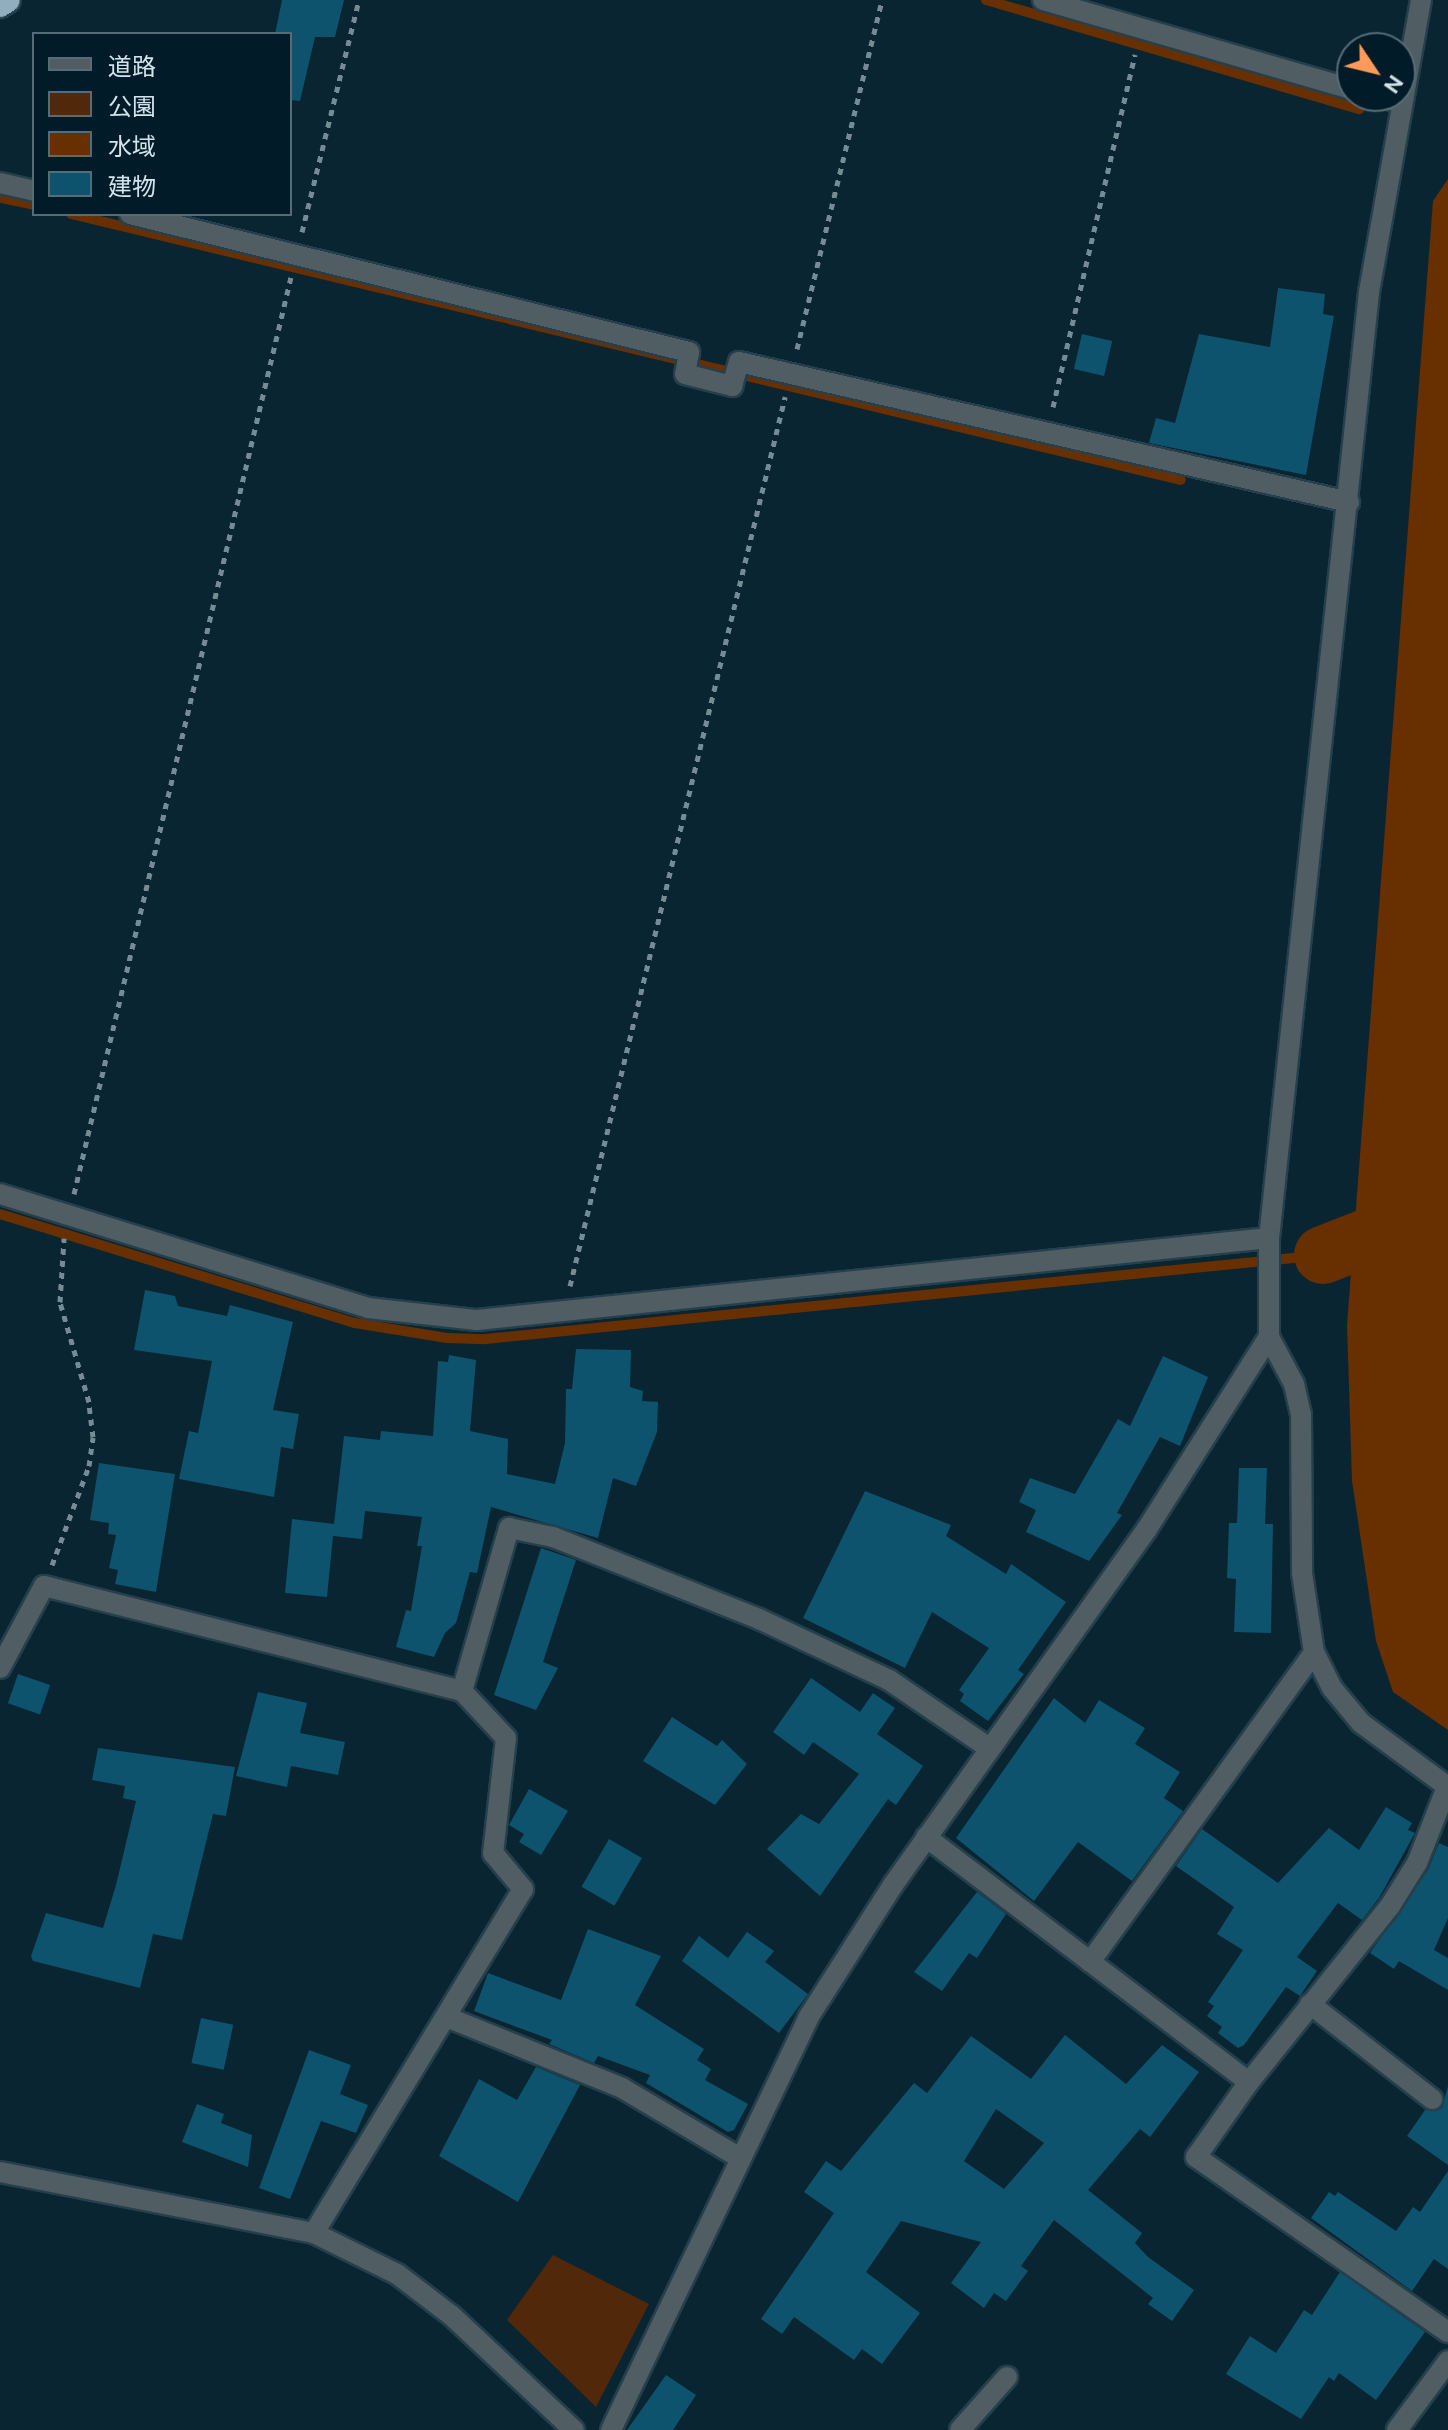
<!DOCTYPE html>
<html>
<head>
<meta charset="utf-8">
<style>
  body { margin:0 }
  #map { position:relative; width:1448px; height:2430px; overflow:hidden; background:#092532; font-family:Ubuntu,"Noto Sans JP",sans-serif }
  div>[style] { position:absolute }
  .green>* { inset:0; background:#51280a }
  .water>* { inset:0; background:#682f00 }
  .stream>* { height:10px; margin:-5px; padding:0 5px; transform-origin:5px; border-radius:5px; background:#682f00 }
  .river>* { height:58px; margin:-29px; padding:0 29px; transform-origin:29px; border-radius:29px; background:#682f00 }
  .building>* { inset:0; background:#0d536e; transform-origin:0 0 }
  .path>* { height:5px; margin-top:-2.5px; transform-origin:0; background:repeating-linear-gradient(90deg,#768b95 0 6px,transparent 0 12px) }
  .roads { filter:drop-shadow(2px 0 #25404c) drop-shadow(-2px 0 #25404c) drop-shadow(0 2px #25404c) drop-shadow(0 -2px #25404c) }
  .minor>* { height:20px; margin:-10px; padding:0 10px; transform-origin:10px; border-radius:10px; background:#505d63 }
  .highway>* { height:24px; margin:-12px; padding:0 12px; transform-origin:12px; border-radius:12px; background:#90aebe }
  span { translate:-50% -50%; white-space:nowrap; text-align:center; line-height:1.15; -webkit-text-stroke:6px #011c28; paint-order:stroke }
  .legend { position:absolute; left:32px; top:32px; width:260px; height:184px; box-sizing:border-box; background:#011c28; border:2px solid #556c76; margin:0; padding:10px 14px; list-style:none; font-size:24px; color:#d3e3eb }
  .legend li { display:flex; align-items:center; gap:16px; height:40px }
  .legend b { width:40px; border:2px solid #556c76 }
  .north { position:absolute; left:1336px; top:32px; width:80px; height:80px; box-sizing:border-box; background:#011c28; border:2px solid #556c76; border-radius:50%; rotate:125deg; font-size:22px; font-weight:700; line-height:32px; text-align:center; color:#d3e3eb }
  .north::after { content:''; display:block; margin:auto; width:28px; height:36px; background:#ff9b5a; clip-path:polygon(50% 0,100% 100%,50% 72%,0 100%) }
</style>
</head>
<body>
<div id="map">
  <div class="green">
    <div style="clip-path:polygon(553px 2255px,649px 2304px,596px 2407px,507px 2320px)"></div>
  </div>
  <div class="water">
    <div style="clip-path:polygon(1448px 179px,1448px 1730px,1393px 1692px,1376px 1641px,1352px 1481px,1347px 1325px,1433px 201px)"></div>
  </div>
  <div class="stream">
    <div style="left:986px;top:0;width:389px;rotate:16.3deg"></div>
    <div style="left:2px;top:198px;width:33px;rotate:12deg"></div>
    <div style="left:71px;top:214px;width:1141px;rotate:13.48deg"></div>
    <div style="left:0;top:1214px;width:371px;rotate:17.1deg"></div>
    <div style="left:355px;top:1323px;width:93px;rotate:9.3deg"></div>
    <div style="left:447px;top:1338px;width:38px;rotate:2deg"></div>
    <div style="left:485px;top:1339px;width:842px;rotate:-5.72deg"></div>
  </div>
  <div class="river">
    <div style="left:1323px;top:1255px;width:134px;rotate:-21.4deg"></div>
  </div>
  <div class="building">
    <div style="clip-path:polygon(282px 0,344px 0,335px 37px,315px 37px,300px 101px,290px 100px,290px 34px,275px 34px)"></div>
    <div style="clip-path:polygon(1278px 288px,1325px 294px,1323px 314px,1334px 316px,1306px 475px,1149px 443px,1156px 418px,1175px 423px,1199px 334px,1270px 347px)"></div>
    <div style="left:1082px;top:334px;width:31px;height:36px;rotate:13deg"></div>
    <div style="clip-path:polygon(145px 1290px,175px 1296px,178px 1306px,227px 1316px,230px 1305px,293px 1322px,273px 1410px,299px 1414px,293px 1449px,281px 1447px,274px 1497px,179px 1479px,189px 1431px,198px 1433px,212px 1361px,134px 1350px)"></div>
    <div style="clip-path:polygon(576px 1349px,631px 1350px,630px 1387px,643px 1391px,642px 1401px,658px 1402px,657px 1432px,636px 1486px,613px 1478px,598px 1538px,491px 1507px,477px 1573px,470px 1572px,456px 1623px,445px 1633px,434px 1657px,396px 1647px,406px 1610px,411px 1611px,422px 1546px,417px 1546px,422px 1517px,365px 1511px,362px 1539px,333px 1536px,327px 1597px,285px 1593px,292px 1519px,334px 1524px,344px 1436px,380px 1440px,381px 1431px,433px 1436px,438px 1361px,448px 1362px,449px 1355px,476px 1360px,470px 1431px,508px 1439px,507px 1474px,555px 1484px,565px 1443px,566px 1389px,572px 1389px)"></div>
    <div style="clip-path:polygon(1163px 1356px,1208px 1377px,1180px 1446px,1160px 1437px,1117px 1513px,1122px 1515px,1089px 1561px,1026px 1532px,1036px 1510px,1019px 1502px,1030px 1478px,1075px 1494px,1118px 1419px,1130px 1426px)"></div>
    <div style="clip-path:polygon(99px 1463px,175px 1474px,156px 1592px,115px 1584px,118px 1570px,109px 1568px,116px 1535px,108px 1534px,109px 1523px,90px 1520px)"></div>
    <div style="clip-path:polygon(1239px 1468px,1267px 1468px,1265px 1524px,1273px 1524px,1271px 1633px,1234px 1632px,1236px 1579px,1227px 1578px,1229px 1523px,1237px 1523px)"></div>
    <div style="clip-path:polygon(865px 1491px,951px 1525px,946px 1536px,1006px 1574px,1011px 1564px,1066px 1602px,1018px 1670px,1024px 1674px,988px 1721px,960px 1701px,964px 1694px,959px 1690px,989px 1648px,932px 1612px,905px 1668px,803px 1618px)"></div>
    <div style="clip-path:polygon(541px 1548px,576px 1560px,543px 1662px,558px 1668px,536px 1710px,494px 1695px)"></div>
    <div style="left:18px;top:1674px;width:34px;height:31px;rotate:19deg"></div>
    <div style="clip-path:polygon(811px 1678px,860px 1712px,873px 1693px,895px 1708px,877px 1734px,923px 1766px,896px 1805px,888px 1799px,820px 1896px,767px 1849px,801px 1814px,819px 1824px,859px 1774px,813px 1742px,804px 1755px,773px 1732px)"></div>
    <div style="clip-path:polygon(258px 1692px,307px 1703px,300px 1733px,345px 1742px,338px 1775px,291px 1766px,287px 1787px,236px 1776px)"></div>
    <div style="clip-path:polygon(1054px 1698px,1085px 1723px,1099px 1700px,1145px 1728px,1135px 1744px,1180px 1772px,1164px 1798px,1183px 1811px,1132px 1881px,1078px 1842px,1034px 1901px,956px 1838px)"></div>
    <div style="clip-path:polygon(672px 1717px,717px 1746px,722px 1740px,747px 1764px,715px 1805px,643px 1761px)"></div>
    <div style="clip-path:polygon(98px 1748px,235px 1767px,226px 1816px,213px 1814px,182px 1940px,153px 1934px,140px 1988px,33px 1961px,31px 1956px,46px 1913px,103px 1928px,116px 1885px,136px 1801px,123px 1798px,125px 1786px,92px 1780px)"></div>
    <div style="clip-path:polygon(529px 1789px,568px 1811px,541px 1855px,519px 1842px,524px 1834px,509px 1825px)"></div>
    <div style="clip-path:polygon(1386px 1807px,1412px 1823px,1408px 1830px,1415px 1833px,1379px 1898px,1362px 1920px,1338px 1903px,1297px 1957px,1317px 1971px,1300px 1996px,1286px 1987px,1244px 2045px,1238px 2048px,1218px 2033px,1222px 2027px,1207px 2016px,1214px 2006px,1208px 2002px,1243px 1950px,1217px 1934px,1234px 1907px,1176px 1866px,1202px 1829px,1278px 1883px,1329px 1828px,1359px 1850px)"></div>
    <div style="left:609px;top:1839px;width:38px;height:55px;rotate:30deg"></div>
    <div style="clip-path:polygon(1439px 1843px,1448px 1847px,1448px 1918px,1434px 1950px,1448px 1958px,1448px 1990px,1399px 1961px,1394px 1969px,1370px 1953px,1428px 1870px)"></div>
    <div style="clip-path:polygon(977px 1892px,1006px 1914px,977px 1958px,969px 1953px,942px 1991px,914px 1972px)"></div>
    <div style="clip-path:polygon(588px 1929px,661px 1956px,635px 2005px,704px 2049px,697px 2060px,711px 2069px,705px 2080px,748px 2104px,734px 2130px,728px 2132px,646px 2083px,650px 2075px,598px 2056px,594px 2063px,549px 2044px,552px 2040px,474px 2011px,488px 1973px,561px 2000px)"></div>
    <div style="clip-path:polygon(747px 1932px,774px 1951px,765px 1962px,808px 1994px,779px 2033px,682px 1961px,699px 1936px,728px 1958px)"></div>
    <div style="left:201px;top:2018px;width:33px;height:46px;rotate:12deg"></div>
    <div style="clip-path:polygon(evenodd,1065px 2035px,1126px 2084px,1162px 2045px,1199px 2072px,1150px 2137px,1140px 2129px,1088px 2190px,1142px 2233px,1135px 2243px,1148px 2257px,1194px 2290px,1172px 2321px,1148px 2304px,1153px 2298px,1054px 2220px,1021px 2266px,1028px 2271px,1006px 2301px,994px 2293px,984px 2308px,951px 2283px,981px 2242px,901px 2221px,866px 2272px,920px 2313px,882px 2364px,862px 2349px,854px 2360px,794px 2317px,782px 2334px,761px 2319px,834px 2213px,804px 2192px,826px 2161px,841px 2171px,914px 2083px,927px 2093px,971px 2036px,1031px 2079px,1065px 2035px,996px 2109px,1044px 2143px,1004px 2189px,964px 2161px,996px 2109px)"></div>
    <div style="clip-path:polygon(309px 2050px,351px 2065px,340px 2094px,368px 2105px,356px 2133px,321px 2121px,290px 2199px,259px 2188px)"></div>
    <div style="clip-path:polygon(536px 2067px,580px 2085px,518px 2202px,439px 2156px,479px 2079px,517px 2100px)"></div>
    <div style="clip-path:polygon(1448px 2086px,1448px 2165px,1407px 2136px,1425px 2110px,1442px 2108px)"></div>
    <div style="clip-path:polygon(197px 2104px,224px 2114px,221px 2123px,252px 2135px,248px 2167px,182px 2142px)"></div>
    <div style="clip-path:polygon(1448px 2171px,1448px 2269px,1434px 2259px,1412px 2291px,1311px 2218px,1329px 2192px,1335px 2196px,1338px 2192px,1396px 2231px,1413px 2207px,1420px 2212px)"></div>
    <div style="clip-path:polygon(1340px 2272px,1425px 2332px,1376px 2400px,1339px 2373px,1334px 2381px,1329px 2377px,1301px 2419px,1226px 2374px,1250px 2336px,1276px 2353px,1304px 2310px,1312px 2315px)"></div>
    <div style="clip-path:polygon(666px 2375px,696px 2395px,673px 2430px,627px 2430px)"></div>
  </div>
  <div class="path">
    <div style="left:302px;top:232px;width:239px;rotate:-76.2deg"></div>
    <div style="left:797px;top:349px;width:359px;rotate:-76.3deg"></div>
    <div style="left:1053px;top:407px;width:362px;rotate:-76.9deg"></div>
    <div style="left:74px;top:1194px;width:942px;rotate:-76.69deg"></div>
    <div style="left:570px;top:1286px;width:915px;rotate:-76.4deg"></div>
    <div style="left:52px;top:1565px;width:106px;rotate:-69.5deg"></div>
    <div style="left:89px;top:1466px;width:29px;rotate:-82deg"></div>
    <div style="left:93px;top:1437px;width:35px;rotate:-97deg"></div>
    <div style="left:89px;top:1402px;width:104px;rotate:-106.2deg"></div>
    <div style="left:60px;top:1302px;width:64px;rotate:-86.4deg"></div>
  </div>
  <div class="roads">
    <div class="minor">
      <div style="left:1043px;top:0;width:322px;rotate:16.1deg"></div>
      <div style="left:1421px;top:0;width:297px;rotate:100.1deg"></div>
      <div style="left:1369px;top:292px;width:951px;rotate:96.03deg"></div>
      <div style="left:1269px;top:1238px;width:99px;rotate:90deg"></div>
      <div style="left:1269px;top:1337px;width:53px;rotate:62deg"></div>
      <div style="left:1294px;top:1384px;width:32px;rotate:77deg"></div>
      <div style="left:1301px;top:1415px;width:158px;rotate:89.6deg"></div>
      <div style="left:1302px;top:1573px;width:80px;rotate:81.4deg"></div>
      <div style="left:1314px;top:1652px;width:40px;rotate:63.4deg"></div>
      <div style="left:1332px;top:1688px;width:45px;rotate:50.4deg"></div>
      <div style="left:1361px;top:1723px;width:108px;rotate:36.3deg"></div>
      <div style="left:1378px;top:96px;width:24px;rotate:17deg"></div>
      <div style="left:0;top:183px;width:35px;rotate:13deg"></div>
      <div style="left:130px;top:214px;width:576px;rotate:13.87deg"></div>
      <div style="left:689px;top:352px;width:22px;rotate:100deg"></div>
      <div style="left:685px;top:374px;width:49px;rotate:14.3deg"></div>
      <div style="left:732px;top:386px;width:25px;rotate:-74deg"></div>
      <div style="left:739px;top:362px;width:626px;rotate:12.93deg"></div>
      <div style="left:0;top:1194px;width:385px;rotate:17.2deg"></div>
      <div style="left:368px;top:1308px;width:110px;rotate:6.3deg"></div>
      <div style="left:477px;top:1320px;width:796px;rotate:-5.91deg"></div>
      <div style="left:0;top:1668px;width:93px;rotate:-61.8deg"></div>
      <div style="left:44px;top:1586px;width:431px;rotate:14.1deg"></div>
      <div style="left:462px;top:1691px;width:64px;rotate:46.9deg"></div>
      <div style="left:506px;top:1738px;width:116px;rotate:96.4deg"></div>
      <div style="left:493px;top:1853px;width:47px;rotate:50.2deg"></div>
      <div style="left:523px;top:1889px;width:403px;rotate:121.3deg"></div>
      <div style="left:462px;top:1691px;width:170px;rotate:-73.9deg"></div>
      <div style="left:509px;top:1528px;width:45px;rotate:11.6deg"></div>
      <div style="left:553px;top:1537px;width:222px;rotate:21.7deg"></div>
      <div style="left:759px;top:1619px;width:144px;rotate:25.1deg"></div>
      <div style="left:889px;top:1680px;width:121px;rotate:34.2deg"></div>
      <div style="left:1447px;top:1787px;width:82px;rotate:111.5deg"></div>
      <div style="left:1417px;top:1863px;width:51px;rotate:122.1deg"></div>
      <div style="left:1390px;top:1906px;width:226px;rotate:128.7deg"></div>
      <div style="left:1249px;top:2082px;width:92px;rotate:125.2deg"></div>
      <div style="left:1196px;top:2157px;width:307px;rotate:34.8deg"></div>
      <div style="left:926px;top:1837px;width:405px;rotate:37.2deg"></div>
      <div style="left:1090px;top:1962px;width:382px;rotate:-54.1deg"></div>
      <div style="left:1310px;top:2004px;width:155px;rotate:37.9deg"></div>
      <div style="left:449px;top:2018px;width:187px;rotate:22deg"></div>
      <div style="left:622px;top:2088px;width:137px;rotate:30.7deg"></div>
      <div style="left:0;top:2172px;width:320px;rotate:11deg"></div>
      <div style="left:314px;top:2233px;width:93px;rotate:26.3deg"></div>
      <div style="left:397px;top:2274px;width:69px;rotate:37.4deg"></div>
      <div style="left:452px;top:2316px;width:167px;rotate:43.1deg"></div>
      <div style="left:611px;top:2430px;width:457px;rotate:-64.4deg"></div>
      <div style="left:808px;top:2018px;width:158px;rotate:-57.4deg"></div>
      <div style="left:893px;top:1885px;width:437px;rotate:-54.5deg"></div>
      <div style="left:1147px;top:1529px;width:227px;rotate:-57.6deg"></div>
      <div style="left:960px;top:2430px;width:71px;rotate:-48.4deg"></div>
      <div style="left:1397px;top:2430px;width:86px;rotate:-53.5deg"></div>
    </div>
    <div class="highway">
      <div style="left:0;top:5px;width:9px;rotate:-32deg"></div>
    </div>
  </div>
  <ul class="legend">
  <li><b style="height:10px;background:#505d63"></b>道路</li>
  <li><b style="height:22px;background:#51280a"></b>公園</li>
  <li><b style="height:22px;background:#682f00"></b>水域</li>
  <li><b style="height:22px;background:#0d536e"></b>建物</li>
  </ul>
  <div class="north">N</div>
</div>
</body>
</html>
